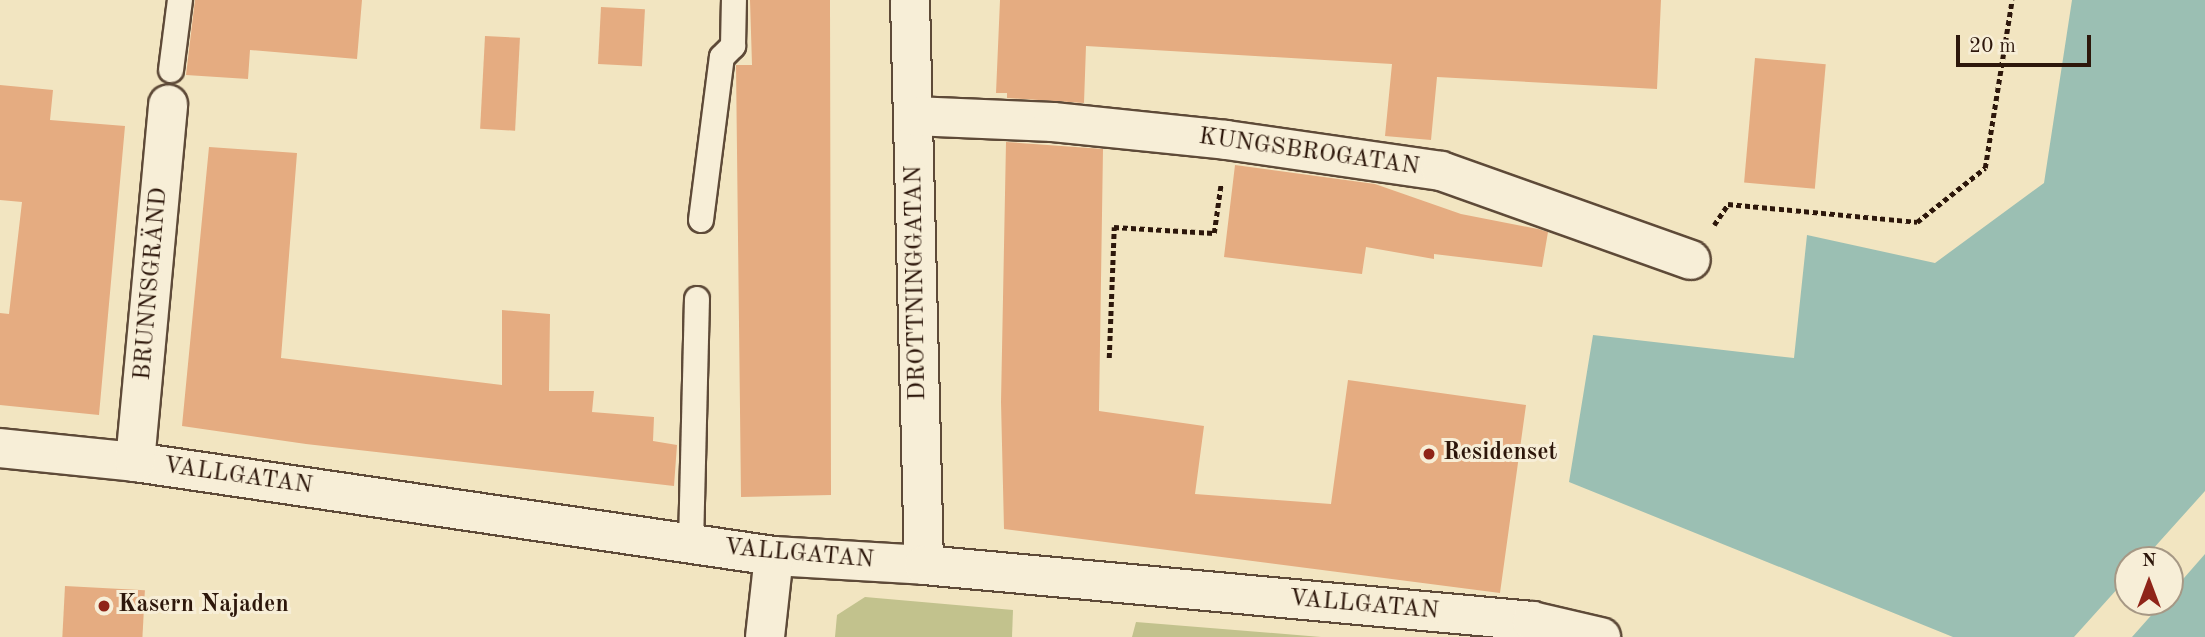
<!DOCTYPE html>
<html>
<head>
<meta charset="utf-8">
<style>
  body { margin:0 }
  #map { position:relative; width:2205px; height:637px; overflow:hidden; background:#f2e5c1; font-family:"Old Standard TT",serif }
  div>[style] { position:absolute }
  .green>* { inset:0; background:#c2c28d }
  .water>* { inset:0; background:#9bbfb3 }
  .building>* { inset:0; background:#e5ac81; transform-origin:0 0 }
  .path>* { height:4.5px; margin-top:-2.25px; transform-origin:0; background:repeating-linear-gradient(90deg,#2d170b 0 5px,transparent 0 8.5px) }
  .roads { filter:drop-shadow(2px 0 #5e4a38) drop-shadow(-2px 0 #5e4a38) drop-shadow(0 2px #5e4a38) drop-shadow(0 -2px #5e4a38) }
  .lane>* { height:24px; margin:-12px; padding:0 12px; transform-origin:12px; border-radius:12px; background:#f7eed7 }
  .street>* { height:38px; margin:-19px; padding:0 19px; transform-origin:19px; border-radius:19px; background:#f7eed7 }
  .dots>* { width:19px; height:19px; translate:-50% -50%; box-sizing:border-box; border:4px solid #f7eed7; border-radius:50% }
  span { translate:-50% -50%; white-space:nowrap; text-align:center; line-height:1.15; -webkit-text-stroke:6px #f7eed7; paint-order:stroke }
  .street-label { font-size:24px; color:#2d170b }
  .poi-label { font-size:24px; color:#2d170b; font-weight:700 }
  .left { translate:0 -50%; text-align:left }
  .north { position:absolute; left:2114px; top:546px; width:70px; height:70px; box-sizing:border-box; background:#f7eed7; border:2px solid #a69885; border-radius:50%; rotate:0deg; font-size:19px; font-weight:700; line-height:28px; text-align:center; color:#2d170b }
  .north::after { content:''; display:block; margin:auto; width:24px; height:32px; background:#8f2418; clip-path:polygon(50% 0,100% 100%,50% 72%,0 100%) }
  .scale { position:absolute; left:1956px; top:35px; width:135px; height:32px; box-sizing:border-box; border:4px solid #2d170b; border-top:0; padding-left:9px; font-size:21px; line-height:24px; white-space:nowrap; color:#2d170b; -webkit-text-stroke:5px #f7eed7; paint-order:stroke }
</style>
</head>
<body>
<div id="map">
  <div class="green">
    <div style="clip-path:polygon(865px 597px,1013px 610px,1012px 637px,835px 637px,837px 615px)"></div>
    <div style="clip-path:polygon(1136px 622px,1321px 637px,1132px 637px)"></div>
  </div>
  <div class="water">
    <div style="clip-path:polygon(2072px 0,2205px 0,2205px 491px,2143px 560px,2128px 560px,2128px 577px,2074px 637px,1953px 637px,1569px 482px,1593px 335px,1794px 358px,1807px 235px,1935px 263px,2044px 183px)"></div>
    <div style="clip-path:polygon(2205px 554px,2205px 637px,2132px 637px,2163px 602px,2170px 602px,2170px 594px)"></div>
  </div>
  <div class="building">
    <div style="clip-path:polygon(195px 0,362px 0,357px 59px,250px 50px,248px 79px,186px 75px)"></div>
    <div style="clip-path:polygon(750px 0,830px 0,831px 495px,741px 497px,736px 65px,752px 65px)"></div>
    <div style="clip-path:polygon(1000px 0,1661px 0,1657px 89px,1437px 77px,1431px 140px,1385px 136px,1392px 64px,1086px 46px,1084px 103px,1007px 98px,1007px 93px,996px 93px)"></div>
    <div style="left:601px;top:7px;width:44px;height:57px;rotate:3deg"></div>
    <div style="left:485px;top:36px;width:35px;height:93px;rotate:3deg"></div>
    <div style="left:1755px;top:58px;width:71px;height:125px;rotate:5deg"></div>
    <div style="clip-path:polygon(0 85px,53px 90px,50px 120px,125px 126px,99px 415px,0 405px,0 313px,9px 314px,22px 202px,0 200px)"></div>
    <div style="clip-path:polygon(1006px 142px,1103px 149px,1099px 411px,1204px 426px,1195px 494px,1331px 504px,1348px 380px,1526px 405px,1500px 593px,1004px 529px,1001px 402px)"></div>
    <div style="clip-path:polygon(209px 147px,297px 153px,281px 358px,502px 385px,502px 310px,550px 314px,549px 391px,594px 391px,592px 412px,654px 417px,653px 441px,677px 445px,674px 486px,306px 444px,182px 426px)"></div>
    <div style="clip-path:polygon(1235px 165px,1375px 184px,1461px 214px,1538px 229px,1548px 232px,1542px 267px,1434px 254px,1434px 259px,1366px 247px,1362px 274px,1224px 257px)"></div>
    <div style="left:65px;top:586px;width:80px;height:51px;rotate:3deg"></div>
  </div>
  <div class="path">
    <div style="left:1714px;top:225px;width:25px;rotate:-56deg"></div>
    <div style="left:1728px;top:204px;width:190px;rotate:5.4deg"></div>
    <div style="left:1917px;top:222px;width:87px;rotate:-38.5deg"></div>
    <div style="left:1985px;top:168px;width:170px;rotate:-80.9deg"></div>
    <div style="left:1109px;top:358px;width:131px;rotate:-87.8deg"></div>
    <div style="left:1114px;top:227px;width:100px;rotate:3.4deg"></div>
    <div style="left:1214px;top:233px;width:50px;rotate:-82deg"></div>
  </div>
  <div class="roads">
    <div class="lane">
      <div style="left:171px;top:70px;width:71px;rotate:-82.7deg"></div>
      <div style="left:701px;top:220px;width:164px;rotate:-82.7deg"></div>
      <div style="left:722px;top:57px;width:16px;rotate:-45deg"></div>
      <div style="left:733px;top:46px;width:46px;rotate:-88.8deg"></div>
      <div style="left:691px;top:544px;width:245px;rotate:-88.6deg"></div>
    </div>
    <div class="street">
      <div style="left:910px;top:0;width:565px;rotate:88.58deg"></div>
      <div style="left:913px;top:116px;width:140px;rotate:2.5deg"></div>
      <div style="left:1053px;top:122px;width:174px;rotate:5.9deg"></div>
      <div style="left:1226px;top:140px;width:217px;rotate:8.2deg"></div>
      <div style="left:1441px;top:171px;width:265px;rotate:19.6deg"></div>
      <div style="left:0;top:448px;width:136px;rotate:5.9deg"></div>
      <div style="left:135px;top:462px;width:646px;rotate:8.37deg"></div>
      <div style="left:774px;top:556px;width:150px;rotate:3.4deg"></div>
      <div style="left:924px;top:565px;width:611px;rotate:5.26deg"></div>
      <div style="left:1532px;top:621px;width:71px;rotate:13.1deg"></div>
      <div style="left:135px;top:462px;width:359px;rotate:-84.7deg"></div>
      <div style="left:765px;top:637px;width:81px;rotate:-83.7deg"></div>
    </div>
  </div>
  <div class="dots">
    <div style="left:1429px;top:454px;background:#8f2418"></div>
    <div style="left:104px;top:606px;background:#8f2418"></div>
  </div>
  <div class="street-label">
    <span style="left:1309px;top:153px;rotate:8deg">KUNGSBROGATAN</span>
    <span style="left:917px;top:283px;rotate:-91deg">DROTTNINGGATAN</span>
    <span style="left:152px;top:284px;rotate:-85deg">BRUNNSGRÄND</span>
    <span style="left:238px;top:477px;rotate:8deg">VALLGATAN</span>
    <span style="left:799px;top:555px;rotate:5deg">VALLGATAN</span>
    <span style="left:1364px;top:606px;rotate:5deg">VALLGATAN</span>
  </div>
  <div class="poi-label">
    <span class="left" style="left:1443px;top:454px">Residenset</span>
    <span class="left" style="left:118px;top:606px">Kasern Najaden</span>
  </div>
  <div class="north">N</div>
  <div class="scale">20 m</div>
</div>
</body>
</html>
